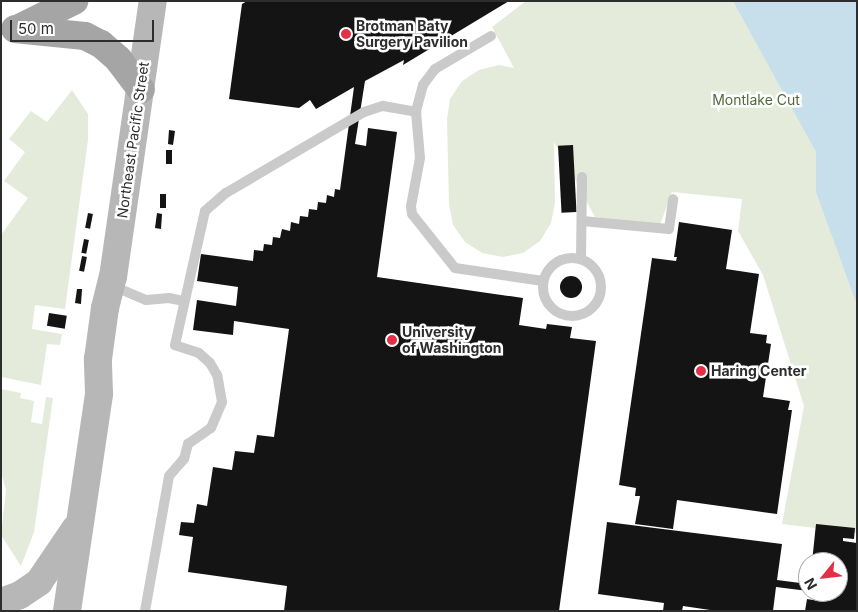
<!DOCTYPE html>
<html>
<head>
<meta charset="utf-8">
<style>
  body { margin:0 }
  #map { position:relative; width:858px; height:612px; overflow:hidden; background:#fff; font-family:Inter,sans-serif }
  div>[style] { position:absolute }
  .green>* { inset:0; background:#e4ebdb }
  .water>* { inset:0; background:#c7dfeb }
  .building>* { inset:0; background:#141414; transform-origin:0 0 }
  .round { border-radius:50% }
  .service>* { height:10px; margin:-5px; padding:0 5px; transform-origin:5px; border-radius:5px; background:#cacaca }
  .service>.ring { margin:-5px; padding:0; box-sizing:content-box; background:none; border:10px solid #cacaca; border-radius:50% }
  .secondary>* { height:28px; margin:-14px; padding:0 14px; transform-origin:14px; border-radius:14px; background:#b7b7b7 }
  .primary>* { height:28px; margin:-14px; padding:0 14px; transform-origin:14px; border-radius:14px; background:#a5a5a5 }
  .dots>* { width:14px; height:14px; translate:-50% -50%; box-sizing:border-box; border:2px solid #fff; border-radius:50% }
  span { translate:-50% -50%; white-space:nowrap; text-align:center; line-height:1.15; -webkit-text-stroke:5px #fff; paint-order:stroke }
  .poi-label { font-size:14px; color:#2d2d2d; font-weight:700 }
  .left { translate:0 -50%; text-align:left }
  .park-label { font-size:14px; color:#53683b }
  .street-label { font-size:14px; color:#2d2d2d }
  .frame { position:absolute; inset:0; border:2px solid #2d2d2d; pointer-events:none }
  .north { position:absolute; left:798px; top:552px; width:50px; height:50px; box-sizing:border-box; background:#fff; border:1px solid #ababab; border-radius:50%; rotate:241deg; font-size:14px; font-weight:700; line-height:20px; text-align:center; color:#2d2d2d }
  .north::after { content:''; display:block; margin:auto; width:18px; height:22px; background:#e43046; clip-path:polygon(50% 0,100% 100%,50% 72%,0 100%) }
  .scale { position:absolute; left:10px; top:20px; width:144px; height:22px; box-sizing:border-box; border:2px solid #2d2d2d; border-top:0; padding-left:6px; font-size:15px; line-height:18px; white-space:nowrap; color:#2d2d2d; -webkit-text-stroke:4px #fff; paint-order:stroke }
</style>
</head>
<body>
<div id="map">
  <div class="green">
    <div style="clip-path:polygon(526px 1px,857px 1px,857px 533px,782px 524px,804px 406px,763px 275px,738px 231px,742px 199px,672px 192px,660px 225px,595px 217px,554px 142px,555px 203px,551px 223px,540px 241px,523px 253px,503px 257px,482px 253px,465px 242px,453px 225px,449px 205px,447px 119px,450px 99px,462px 81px,479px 70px,499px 65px,514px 68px,492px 27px)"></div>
    <div style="clip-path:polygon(72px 90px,88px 114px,88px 140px,65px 309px,35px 305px,32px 329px,62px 334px,60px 345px,47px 344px,41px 385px,1px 377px,1px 235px,28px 198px,4px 181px,25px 152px,9px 139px,31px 111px,47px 122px)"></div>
    <div style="clip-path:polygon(1px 389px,21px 393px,20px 398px,34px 401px,31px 422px,42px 424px,46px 397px,53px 398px,34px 532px,21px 566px,1px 535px,6px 490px,1px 472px)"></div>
  </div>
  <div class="water">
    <div style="clip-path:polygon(733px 1px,857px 1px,857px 305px,816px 192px,816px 152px)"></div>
  </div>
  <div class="building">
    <div style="clip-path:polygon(247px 1px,509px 1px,403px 65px,404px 60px,365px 81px,355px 144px,366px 146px,368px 128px,397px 132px,377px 277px,523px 298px,519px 325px,546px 329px,547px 324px,572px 327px,570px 338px,596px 341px,559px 611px,284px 611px,287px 586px,188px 572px,193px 537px,179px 535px,181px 522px,194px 523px,197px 504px,207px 506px,213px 467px,232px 470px,235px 451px,254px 453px,257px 435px,274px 437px,289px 329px,234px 321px,233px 335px,193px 330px,197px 300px,236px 306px,238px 287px,197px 281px,201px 254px,253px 261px,254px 250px,263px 251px,264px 244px,272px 245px,273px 237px,280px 238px,282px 229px,290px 231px,291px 222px,299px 224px,300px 216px,308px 217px,309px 209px,317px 210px,318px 202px,326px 203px,327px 195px,334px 197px,335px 189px,340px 190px,354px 87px,316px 109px,310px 100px,299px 108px,229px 99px,242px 4px)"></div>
    <div style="clip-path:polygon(169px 130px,175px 131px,173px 145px,168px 144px)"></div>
    <div style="left:573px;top:145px;width:67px;height:15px;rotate:87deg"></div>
    <div style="left:166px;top:150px;width:6px;height:14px"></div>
    <div style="left:160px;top:194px;width:6px;height:14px"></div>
    <div style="left:88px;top:213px;width:5px;height:15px;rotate:11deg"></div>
    <div style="clip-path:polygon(157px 213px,162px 214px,161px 229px,155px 228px)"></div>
    <div style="clip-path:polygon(679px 222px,732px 230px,726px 269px,759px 274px,750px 333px,767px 335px,766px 343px,771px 344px,763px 397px,790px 401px,788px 410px,792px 410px,777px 514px,677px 500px,673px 529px,635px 524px,640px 496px,635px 496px,636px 488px,619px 485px,652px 258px,676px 261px,677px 257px,674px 257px)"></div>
    <div style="left:84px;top:239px;width:5px;height:14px;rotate:11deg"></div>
    <div style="left:82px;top:256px;width:5px;height:15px;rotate:11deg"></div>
    <div class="round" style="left:560px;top:276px;width:22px;height:22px"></div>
    <div style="clip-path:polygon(77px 289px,82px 289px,81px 304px,75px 303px)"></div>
    <div style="left:49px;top:313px;width:18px;height:13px;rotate:9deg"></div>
    <div style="clip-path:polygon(607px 522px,782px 544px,777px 580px,808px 584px,808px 591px,776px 587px,773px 611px,717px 611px,683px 606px,682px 611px,663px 611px,664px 603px,598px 594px)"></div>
    <div style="clip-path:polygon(816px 524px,855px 528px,854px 539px,843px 538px,843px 541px,857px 543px,857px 611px,805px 611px,807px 599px,819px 601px,820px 592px,838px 592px,838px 562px,812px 562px)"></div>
  </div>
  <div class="service">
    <div style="left:491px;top:36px;width:65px;rotate:149.5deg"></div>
    <div style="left:435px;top:69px;width:20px;rotate:127deg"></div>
    <div style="left:423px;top:85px;width:28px;rotate:105deg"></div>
    <div style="left:416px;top:112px;width:46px;rotate:85deg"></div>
    <div style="left:420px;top:158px;width:49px;rotate:100.6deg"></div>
    <div style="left:411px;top:206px;width:8px;rotate:83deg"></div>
    <div style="left:412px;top:214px;width:69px;rotate:51.5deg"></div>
    <div style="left:455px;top:268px;width:89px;rotate:8.4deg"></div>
    <div style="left:582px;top:221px;width:87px;rotate:5.3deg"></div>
    <div style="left:669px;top:229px;width:30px;rotate:-82deg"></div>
    <div class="ring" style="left:543px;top:258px;width:48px;height:48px"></div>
    <div style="left:581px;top:259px;width:82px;rotate:-89.3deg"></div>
    <div style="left:113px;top:286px;width:36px;rotate:23deg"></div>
    <div style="left:146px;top:300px;width:23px;rotate:-5deg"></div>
    <div style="left:169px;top:298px;width:14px;rotate:12deg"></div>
    <div style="left:145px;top:611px;width:137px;rotate:-79.9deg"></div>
    <div style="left:169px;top:476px;width:23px;rotate:-49deg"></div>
    <div style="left:184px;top:459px;width:16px;rotate:-75deg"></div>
    <div style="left:188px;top:444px;width:28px;rotate:-35deg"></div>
    <div style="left:211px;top:428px;width:28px;rotate:-67deg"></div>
    <div style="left:222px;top:402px;width:27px;rotate:-100deg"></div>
    <div style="left:217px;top:375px;width:14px;rotate:-120deg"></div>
    <div style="left:210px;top:363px;width:15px;rotate:-138deg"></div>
    <div style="left:199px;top:353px;width:25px;rotate:-162deg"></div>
    <div style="left:175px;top:345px;width:137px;rotate:-77.4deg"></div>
    <div style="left:205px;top:211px;width:28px;rotate:-41deg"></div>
    <div style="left:226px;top:193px;width:160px;rotate:-30.4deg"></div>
    <div style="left:364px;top:112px;width:20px;rotate:-18deg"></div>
    <div style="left:383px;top:106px;width:34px;rotate:10deg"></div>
  </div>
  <div class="secondary">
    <div style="left:1px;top:602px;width:20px;rotate:-20deg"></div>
    <div style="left:20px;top:595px;width:23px;rotate:-34deg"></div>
    <div style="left:39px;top:582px;width:64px;rotate:-55.8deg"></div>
    <div style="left:67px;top:611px;width:220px;rotate:-81.6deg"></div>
    <div style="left:99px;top:393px;width:34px;rotate:-92deg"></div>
    <div style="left:98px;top:359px;width:51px;rotate:-82.2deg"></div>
    <div style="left:105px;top:308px;width:32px;rotate:-76deg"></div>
    <div style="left:113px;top:277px;width:279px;rotate:-81.8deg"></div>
  </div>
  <div class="primary">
    <div style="left:15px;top:29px;width:70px;rotate:5.7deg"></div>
    <div style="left:85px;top:36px;width:18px;rotate:27deg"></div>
    <div style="left:101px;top:44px;width:23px;rotate:41deg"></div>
    <div style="left:118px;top:59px;width:38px;rotate:53deg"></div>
    <div style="left:17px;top:29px;width:64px;rotate:-26.2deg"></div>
  </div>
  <div class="dots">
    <div style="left:346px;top:34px;background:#e43046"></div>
    <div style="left:392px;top:340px;background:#e43046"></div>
    <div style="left:701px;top:371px;background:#e43046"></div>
  </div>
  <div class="poi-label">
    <span class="left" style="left:356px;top:34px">Brotman Baty<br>Surgery Pavilion</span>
    <span class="left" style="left:402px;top:340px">University<br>of Washington</span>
    <span class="left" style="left:711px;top:371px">Haring Center</span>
  </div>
  <div class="park-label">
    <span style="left:756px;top:100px">Montlake Cut</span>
  </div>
  <div class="street-label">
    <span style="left:133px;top:140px;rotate:-82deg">Northeast Pacific Street</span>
  </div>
  <div class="frame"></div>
  <div class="north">N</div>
  <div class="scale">50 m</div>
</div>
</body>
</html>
